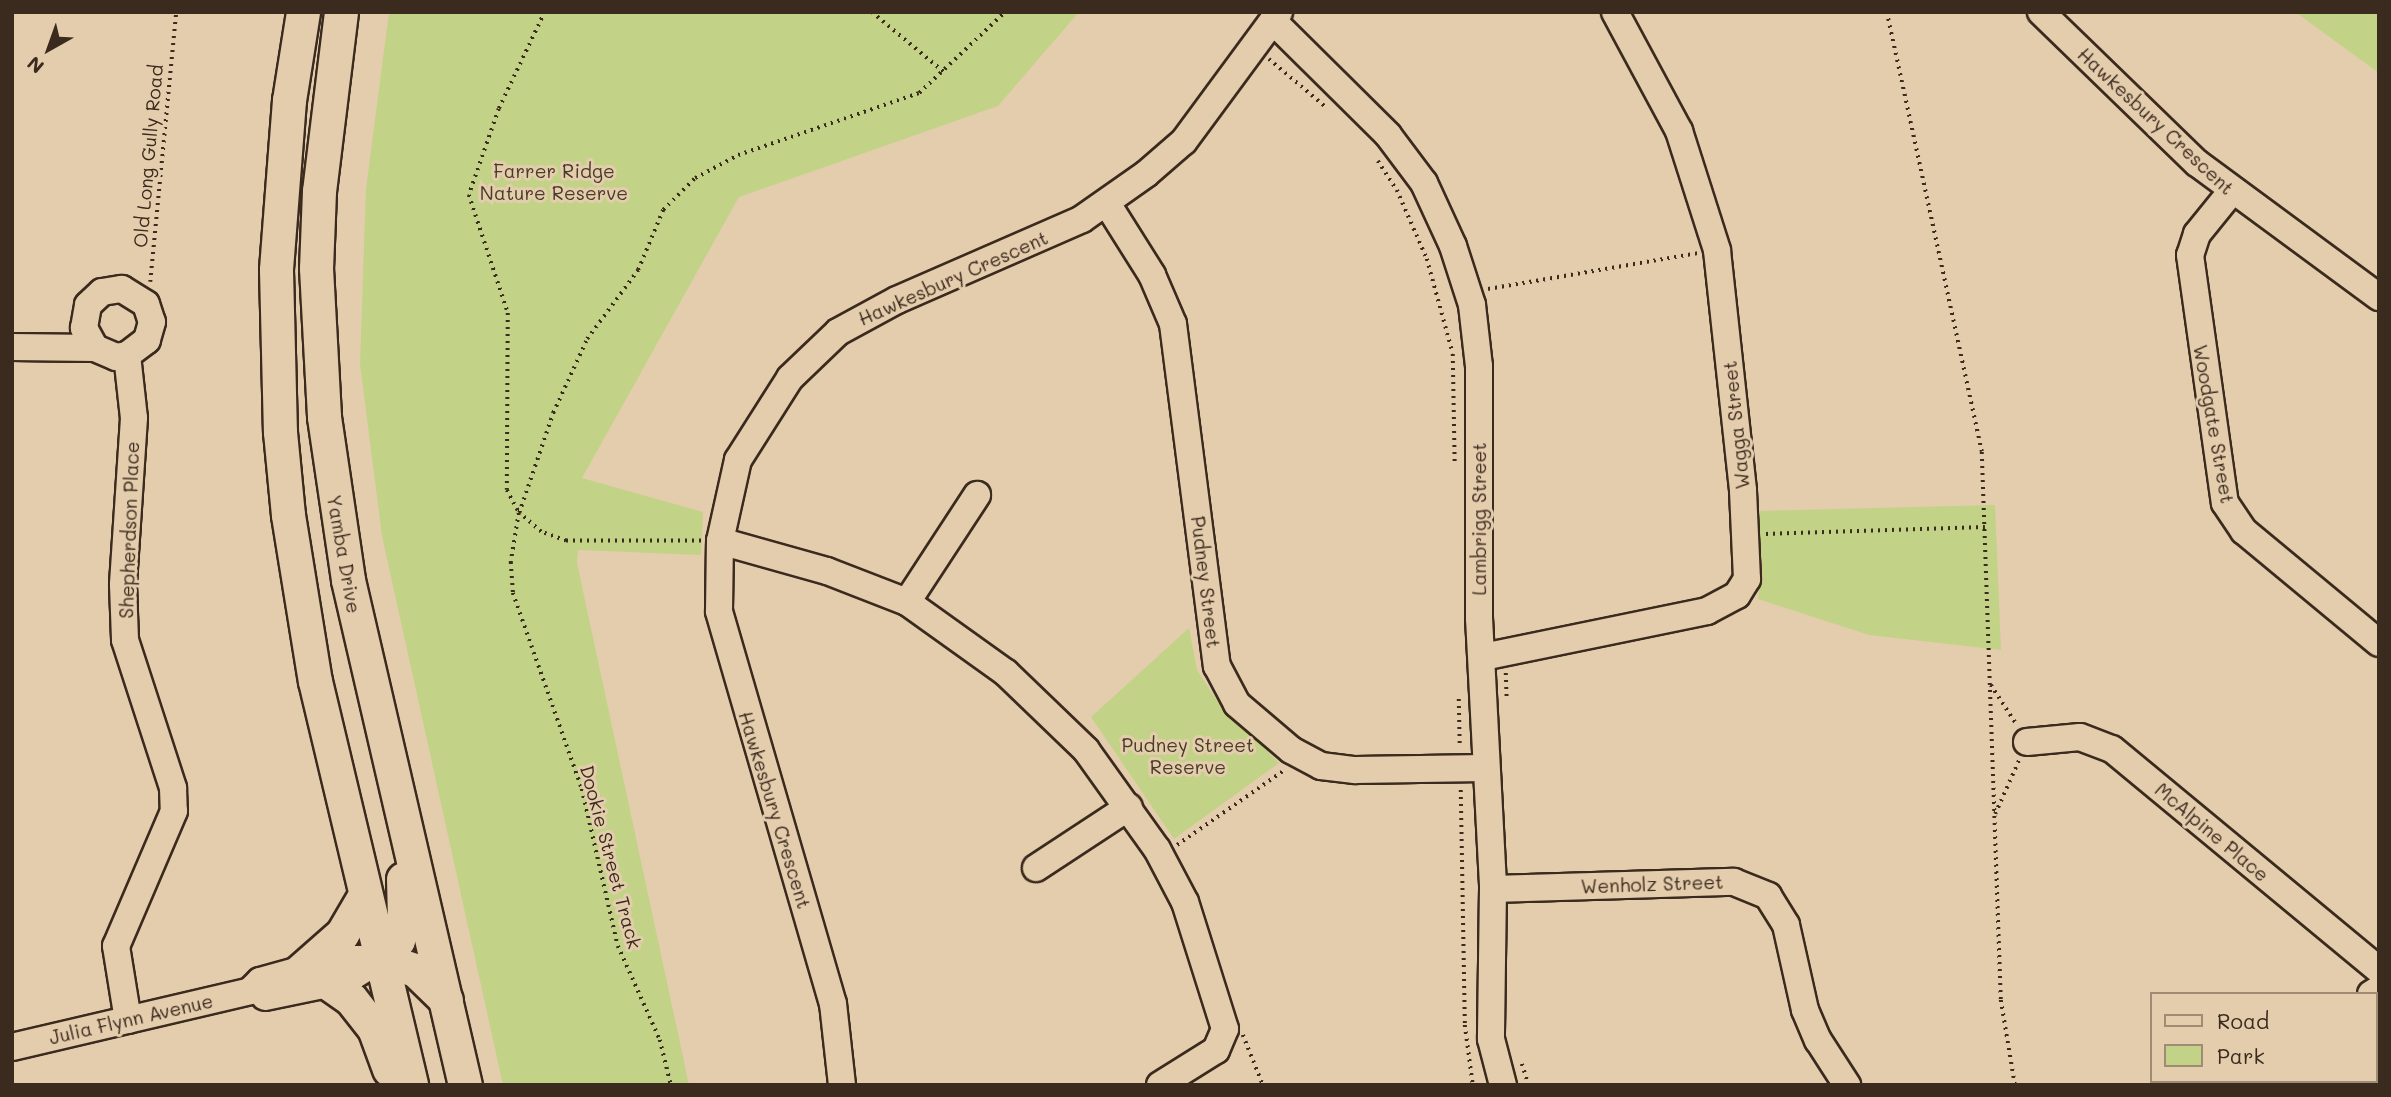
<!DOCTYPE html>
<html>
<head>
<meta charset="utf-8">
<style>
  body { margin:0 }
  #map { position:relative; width:2391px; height:1097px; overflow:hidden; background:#e4cdad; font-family:Mali,sans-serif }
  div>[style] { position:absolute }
  .green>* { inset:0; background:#c2d387 }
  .path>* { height:3.5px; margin-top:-1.75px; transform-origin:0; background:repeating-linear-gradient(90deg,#3b2a1e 0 2px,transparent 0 7px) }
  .roads { filter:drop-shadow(2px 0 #3b2a1e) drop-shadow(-2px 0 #3b2a1e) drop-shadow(0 2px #3b2a1e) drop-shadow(0 -2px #3b2a1e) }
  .minor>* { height:26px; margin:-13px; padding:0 13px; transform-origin:13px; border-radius:13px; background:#e4cdad }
  .major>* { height:33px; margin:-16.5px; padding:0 16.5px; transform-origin:16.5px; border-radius:16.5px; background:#e4cdad }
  span { translate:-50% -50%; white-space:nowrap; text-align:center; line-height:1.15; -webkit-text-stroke:6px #e4cdad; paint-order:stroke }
  .street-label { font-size:19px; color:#3b2a1e }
  .park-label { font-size:19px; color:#483b28 }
  .frame { position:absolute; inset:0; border:14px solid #3b2a1e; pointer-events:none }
  .legend { position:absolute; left:2150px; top:992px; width:228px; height:91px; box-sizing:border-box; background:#e4cdad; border:2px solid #a08c74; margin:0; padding:9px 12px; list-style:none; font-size:21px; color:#3b2a1e }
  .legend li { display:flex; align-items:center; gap:14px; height:35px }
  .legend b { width:35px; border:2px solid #a08c74 }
  .north { position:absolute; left:14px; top:14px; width:70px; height:70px; -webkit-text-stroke:5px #e4cdad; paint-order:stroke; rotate:220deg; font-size:19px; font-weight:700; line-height:28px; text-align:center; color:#3b2a1e }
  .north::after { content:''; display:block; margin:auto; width:24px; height:32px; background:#3b2a1e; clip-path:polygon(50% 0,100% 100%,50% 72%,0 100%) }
</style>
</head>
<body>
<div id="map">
  <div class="green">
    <div style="clip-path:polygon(389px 12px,1079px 12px,998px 106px,739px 197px,582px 478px,703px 512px,701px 555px,578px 550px,577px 563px,689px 1085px,503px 1085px,382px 536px,360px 364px,366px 189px)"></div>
    <div style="clip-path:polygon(2296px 12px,2379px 12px,2379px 73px,2298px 14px)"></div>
    <div style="clip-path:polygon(1995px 505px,2001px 650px,1869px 635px,1758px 599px,1762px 562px,1756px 511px)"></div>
    <div style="clip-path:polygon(1189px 628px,1197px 670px,1218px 702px,1279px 763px,1174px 839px,1091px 717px)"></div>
  </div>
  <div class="path">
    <div style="left:545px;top:12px;width:107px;rotate:115.4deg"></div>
    <div style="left:499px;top:109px;width:91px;rotate:109.2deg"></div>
    <div style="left:469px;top:195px;width:124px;rotate:71.7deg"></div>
    <div style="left:508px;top:313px;width:177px;rotate:90.3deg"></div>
    <div style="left:507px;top:490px;width:26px;rotate:62deg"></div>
    <div style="left:519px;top:513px;width:50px;rotate:99.3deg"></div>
    <div style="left:511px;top:562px;width:31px;rotate:86deg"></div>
    <div style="left:513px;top:593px;width:208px;rotate:70.6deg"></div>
    <div style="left:582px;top:789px;width:161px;rotate:77.1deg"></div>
    <div style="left:618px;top:946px;width:103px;rotate:65.9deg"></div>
    <div style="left:660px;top:1040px;width:46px;rotate:76.3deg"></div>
    <div style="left:872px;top:12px;width:94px;rotate:39.8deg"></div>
    <div style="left:1887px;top:12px;width:450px;rotate:77.8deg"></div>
    <div style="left:1982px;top:452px;width:548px;rotate:88.01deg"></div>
    <div style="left:2001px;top:1000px;width:86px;rotate:80.6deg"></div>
    <div style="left:1269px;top:59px;width:76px;rotate:40.2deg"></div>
    <div style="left:1378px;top:161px;width:35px;rotate:57deg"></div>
    <div style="left:1397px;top:190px;width:75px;rotate:66.5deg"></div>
    <div style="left:1427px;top:259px;width:98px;rotate:74.7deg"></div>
    <div style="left:1453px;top:354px;width:110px;rotate:89deg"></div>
    <div style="left:150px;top:282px;width:271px;rotate:-84.5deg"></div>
    <div style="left:1488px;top:289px;width:213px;rotate:-9.7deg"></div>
    <div style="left:1766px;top:534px;width:219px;rotate:-1.8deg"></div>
    <div style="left:701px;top:541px;width:135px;rotate:180deg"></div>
    <div style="left:566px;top:541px;width:27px;rotate:-160deg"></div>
    <div style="left:541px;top:532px;width:29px;rotate:-139deg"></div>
    <div style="left:519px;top:513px;width:106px;rotate:-71.2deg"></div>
    <div style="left:553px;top:413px;width:81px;rotate:-65.3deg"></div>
    <div style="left:587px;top:339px;width:86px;rotate:-53.5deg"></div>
    <div style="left:638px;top:270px;width:65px;rotate:-67.4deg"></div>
    <div style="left:663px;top:210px;width:45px;rotate:-45deg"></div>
    <div style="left:695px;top:178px;width:49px;rotate:-28.1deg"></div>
    <div style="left:738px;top:155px;width:191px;rotate:-18.9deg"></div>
    <div style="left:919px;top:93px;width:118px;rotate:-43.3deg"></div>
    <div style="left:1506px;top:673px;width:27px;rotate:88deg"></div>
    <div style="left:1991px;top:685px;width:48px;rotate:57deg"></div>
    <div style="left:1459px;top:699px;width:48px;rotate:88.8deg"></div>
    <div style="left:1461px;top:790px;width:235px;rotate:89deg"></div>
    <div style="left:1465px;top:1025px;width:61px;rotate:82.4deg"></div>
    <div style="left:1995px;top:814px;width:59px;rotate:-66deg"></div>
    <div style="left:1177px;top:845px;width:129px;rotate:-34.9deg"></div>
    <div style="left:1243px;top:1035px;width:54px;rotate:68.2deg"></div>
    <div style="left:1522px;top:1064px;width:22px;rotate:72deg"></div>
  </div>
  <div class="roads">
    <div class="minor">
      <div style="left:2041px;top:12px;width:217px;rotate:44.1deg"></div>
      <div style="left:2197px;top:163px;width:226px;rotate:36.4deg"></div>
      <div style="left:1273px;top:21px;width:162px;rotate:44.7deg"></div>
      <div style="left:1388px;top:135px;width:60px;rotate:53.1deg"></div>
      <div style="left:1424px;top:183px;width:69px;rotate:65.3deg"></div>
      <div style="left:1453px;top:246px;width:62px;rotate:72.1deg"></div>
      <div style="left:1472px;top:305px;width:61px;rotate:83.5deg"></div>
      <div style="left:1479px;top:366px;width:252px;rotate:90deg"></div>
      <div style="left:1479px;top:618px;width:271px;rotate:87deg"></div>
      <div style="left:1493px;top:889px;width:150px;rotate:90.8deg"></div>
      <div style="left:1491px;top:1039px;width:48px;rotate:75.4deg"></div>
      <div style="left:2231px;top:192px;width:54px;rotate:129deg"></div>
      <div style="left:2197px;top:234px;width:22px;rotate:108deg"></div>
      <div style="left:2190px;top:255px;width:250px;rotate:82deg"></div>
      <div style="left:2225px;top:503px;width:34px;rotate:56deg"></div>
      <div style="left:2244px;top:531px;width:175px;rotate:39.7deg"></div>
      <div style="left:1108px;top:205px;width:83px;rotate:57.8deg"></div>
      <div style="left:1152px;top:275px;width:53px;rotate:66.8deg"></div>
      <div style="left:1173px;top:324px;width:345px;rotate:82.7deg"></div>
      <div style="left:1217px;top:666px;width:43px;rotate:62.2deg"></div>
      <div style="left:1237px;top:704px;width:71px;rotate:40.4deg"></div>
      <div style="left:1291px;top:750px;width:34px;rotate:28deg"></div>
      <div style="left:1321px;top:766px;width:34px;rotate:7deg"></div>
      <div style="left:1355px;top:770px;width:130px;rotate:-0.9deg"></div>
      <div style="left:12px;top:347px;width:83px;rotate:0.7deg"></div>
      <div style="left:95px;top:348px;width:23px;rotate:23deg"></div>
      <div style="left:116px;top:357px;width:11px;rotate:-10deg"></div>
      <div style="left:127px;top:355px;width:63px;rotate:83.7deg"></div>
      <div style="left:134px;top:418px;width:167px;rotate:93.8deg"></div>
      <div style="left:123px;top:585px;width:55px;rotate:87.9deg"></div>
      <div style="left:125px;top:640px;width:156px;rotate:72deg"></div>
      <div style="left:173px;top:788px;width:23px;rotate:88deg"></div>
      <div style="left:174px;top:811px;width:147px;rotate:113.2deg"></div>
      <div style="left:116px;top:946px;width:75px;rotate:80.8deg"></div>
      <div style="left:95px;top:348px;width:23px;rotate:-119deg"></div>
      <div style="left:84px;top:328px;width:23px;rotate:-80deg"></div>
      <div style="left:88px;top:305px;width:19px;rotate:-43deg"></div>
      <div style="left:102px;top:292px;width:20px;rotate:-9deg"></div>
      <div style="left:122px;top:289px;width:28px;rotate:32deg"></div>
      <div style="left:146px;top:304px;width:19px;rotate:72deg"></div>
      <div style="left:152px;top:322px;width:19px;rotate:106deg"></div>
      <div style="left:147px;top:340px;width:25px;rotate:143deg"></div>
      <div style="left:720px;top:541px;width:111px;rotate:15.7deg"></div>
      <div style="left:827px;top:571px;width:86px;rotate:21.2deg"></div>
      <div style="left:907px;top:602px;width:122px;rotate:35.6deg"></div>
      <div style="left:1006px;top:673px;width:111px;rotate:43.9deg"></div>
      <div style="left:1086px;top:750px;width:122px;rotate:54.4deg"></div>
      <div style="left:1157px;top:849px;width:60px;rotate:62.2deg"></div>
      <div style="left:1185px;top:902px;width:133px;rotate:72.5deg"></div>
      <div style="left:1225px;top:1029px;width:23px;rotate:113deg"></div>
      <div style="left:1216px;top:1050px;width:66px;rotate:148deg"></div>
      <div style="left:907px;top:602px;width:128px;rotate:-56.8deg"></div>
      <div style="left:1483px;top:657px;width:229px;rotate:-11.6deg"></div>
      <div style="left:1707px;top:611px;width:34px;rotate:-28deg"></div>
      <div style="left:1737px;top:595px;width:19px;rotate:-58deg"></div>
      <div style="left:1747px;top:579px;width:89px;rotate:-92.6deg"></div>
      <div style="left:1743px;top:490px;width:241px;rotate:-96.2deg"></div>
      <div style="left:1717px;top:250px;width:125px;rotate:-107.7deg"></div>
      <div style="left:1679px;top:131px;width:135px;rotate:-118.3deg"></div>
      <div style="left:2027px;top:742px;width:53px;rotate:-5.4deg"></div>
      <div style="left:2080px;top:737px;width:34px;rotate:21deg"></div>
      <div style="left:2112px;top:749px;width:347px;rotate:39.6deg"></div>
      <div style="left:1036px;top:868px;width:111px;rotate:-33.3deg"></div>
      <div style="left:1493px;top:889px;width:241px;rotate:-1.7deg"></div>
      <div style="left:1734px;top:882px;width:37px;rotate:22deg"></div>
      <div style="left:1768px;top:896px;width:34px;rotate:58deg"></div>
      <div style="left:1786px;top:925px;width:87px;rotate:77.4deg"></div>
      <div style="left:1805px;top:1010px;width:33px;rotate:67deg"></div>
      <div style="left:1818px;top:1040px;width:54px;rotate:57.2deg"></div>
      <div style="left:2371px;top:994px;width:9px;rotate:-32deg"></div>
      <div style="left:265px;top:997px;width:84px;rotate:-11.7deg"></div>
      <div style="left:347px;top:980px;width:40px;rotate:-32deg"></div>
      <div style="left:12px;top:1047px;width:244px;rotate:-13.2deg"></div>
      <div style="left:250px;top:991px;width:14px;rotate:-45deg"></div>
      <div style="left:260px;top:981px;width:82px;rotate:-15.6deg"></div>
      <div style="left:339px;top:959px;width:42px"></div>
      <div style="left:842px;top:1085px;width:81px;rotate:-96.3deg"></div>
      <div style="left:833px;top:1004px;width:409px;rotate:-106.2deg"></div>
      <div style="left:719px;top:611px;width:70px;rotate:-89.2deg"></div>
      <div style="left:720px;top:541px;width:83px;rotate:-77.5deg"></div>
      <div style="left:738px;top:460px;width:97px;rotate:-57.6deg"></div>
      <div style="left:790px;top:378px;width:66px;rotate:-43.8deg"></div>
      <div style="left:838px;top:332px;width:67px;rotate:-28.5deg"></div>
      <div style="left:897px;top:300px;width:202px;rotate:-23.6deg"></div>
      <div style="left:1082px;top:219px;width:78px;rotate:-35.1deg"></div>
      <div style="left:1146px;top:174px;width:50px;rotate:-41deg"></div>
      <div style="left:1184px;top:141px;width:160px;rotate:-53.6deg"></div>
      <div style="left:2237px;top:1085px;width:6px;rotate:-39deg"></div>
    </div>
    <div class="major">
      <div style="left:303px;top:12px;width:89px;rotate:99deg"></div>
      <div style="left:289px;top:100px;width:170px;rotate:94.4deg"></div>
      <div style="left:276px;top:270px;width:162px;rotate:88.6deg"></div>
      <div style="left:280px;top:432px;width:83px;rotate:84.5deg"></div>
      <div style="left:288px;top:515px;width:168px;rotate:80.8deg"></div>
      <div style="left:315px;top:681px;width:415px;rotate:76.6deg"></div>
      <div style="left:341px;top:12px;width:180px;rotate:97deg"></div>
      <div style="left:319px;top:191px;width:77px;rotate:92.2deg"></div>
      <div style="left:316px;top:268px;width:149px;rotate:86.9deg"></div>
      <div style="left:324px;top:417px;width:165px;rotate:81.6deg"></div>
      <div style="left:348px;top:580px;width:518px;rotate:76.96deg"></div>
      <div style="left:381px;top:959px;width:25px;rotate:-48deg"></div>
      <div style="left:398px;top:940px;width:22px;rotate:-74deg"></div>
      <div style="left:404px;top:919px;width:40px;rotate:-91.4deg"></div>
      <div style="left:381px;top:959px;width:36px;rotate:18deg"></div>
      <div style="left:415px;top:970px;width:43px;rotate:44.1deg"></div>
      <div style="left:300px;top:971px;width:56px;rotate:-41.4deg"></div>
      <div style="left:342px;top:934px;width:45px;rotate:-59.5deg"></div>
      <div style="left:328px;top:983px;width:28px;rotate:35deg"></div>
      <div style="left:351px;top:999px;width:37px;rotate:52deg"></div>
      <div style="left:374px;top:1028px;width:44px;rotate:69.9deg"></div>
    </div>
  </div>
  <div class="street-label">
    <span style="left:2156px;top:121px;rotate:43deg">Hawkesbury Crescent</span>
    <span style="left:148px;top:156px;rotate:-85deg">Old Long Gully Road</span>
    <span style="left:953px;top:278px;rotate:-24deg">Hawkesbury Crescent</span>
    <span style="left:2214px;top:424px;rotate:80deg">Woodgate Street</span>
    <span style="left:1736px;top:425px;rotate:-96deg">Wagga Street</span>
    <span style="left:1479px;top:519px;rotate:-90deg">Lambrigg Street</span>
    <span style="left:129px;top:530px;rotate:-88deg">Shepherdson Place</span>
    <span style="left:344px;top:554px;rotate:80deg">Yamba Drive</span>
    <span style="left:1206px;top:582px;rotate:83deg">Pudney Street</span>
    <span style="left:775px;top:810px;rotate:73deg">Hawkesbury Crescent</span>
    <span style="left:2212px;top:832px;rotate:40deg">McAlpine Place</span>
    <span style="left:611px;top:857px;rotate:75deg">Dookie Street Track</span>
    <span style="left:1652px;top:884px;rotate:-2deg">Wenholz Street</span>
    <span style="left:131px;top:1019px;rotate:-13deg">Julia Flynn Avenue</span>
  </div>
  <div class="park-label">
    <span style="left:554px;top:182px">Farrer Ridge<br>Nature Reserve</span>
    <span style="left:1188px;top:756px">Pudney Street<br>Reserve</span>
  </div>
  <div class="frame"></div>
  <ul class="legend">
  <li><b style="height:9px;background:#e4cdad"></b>Road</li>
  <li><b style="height:19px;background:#c2d387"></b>Park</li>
  </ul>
  <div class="north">N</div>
</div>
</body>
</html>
